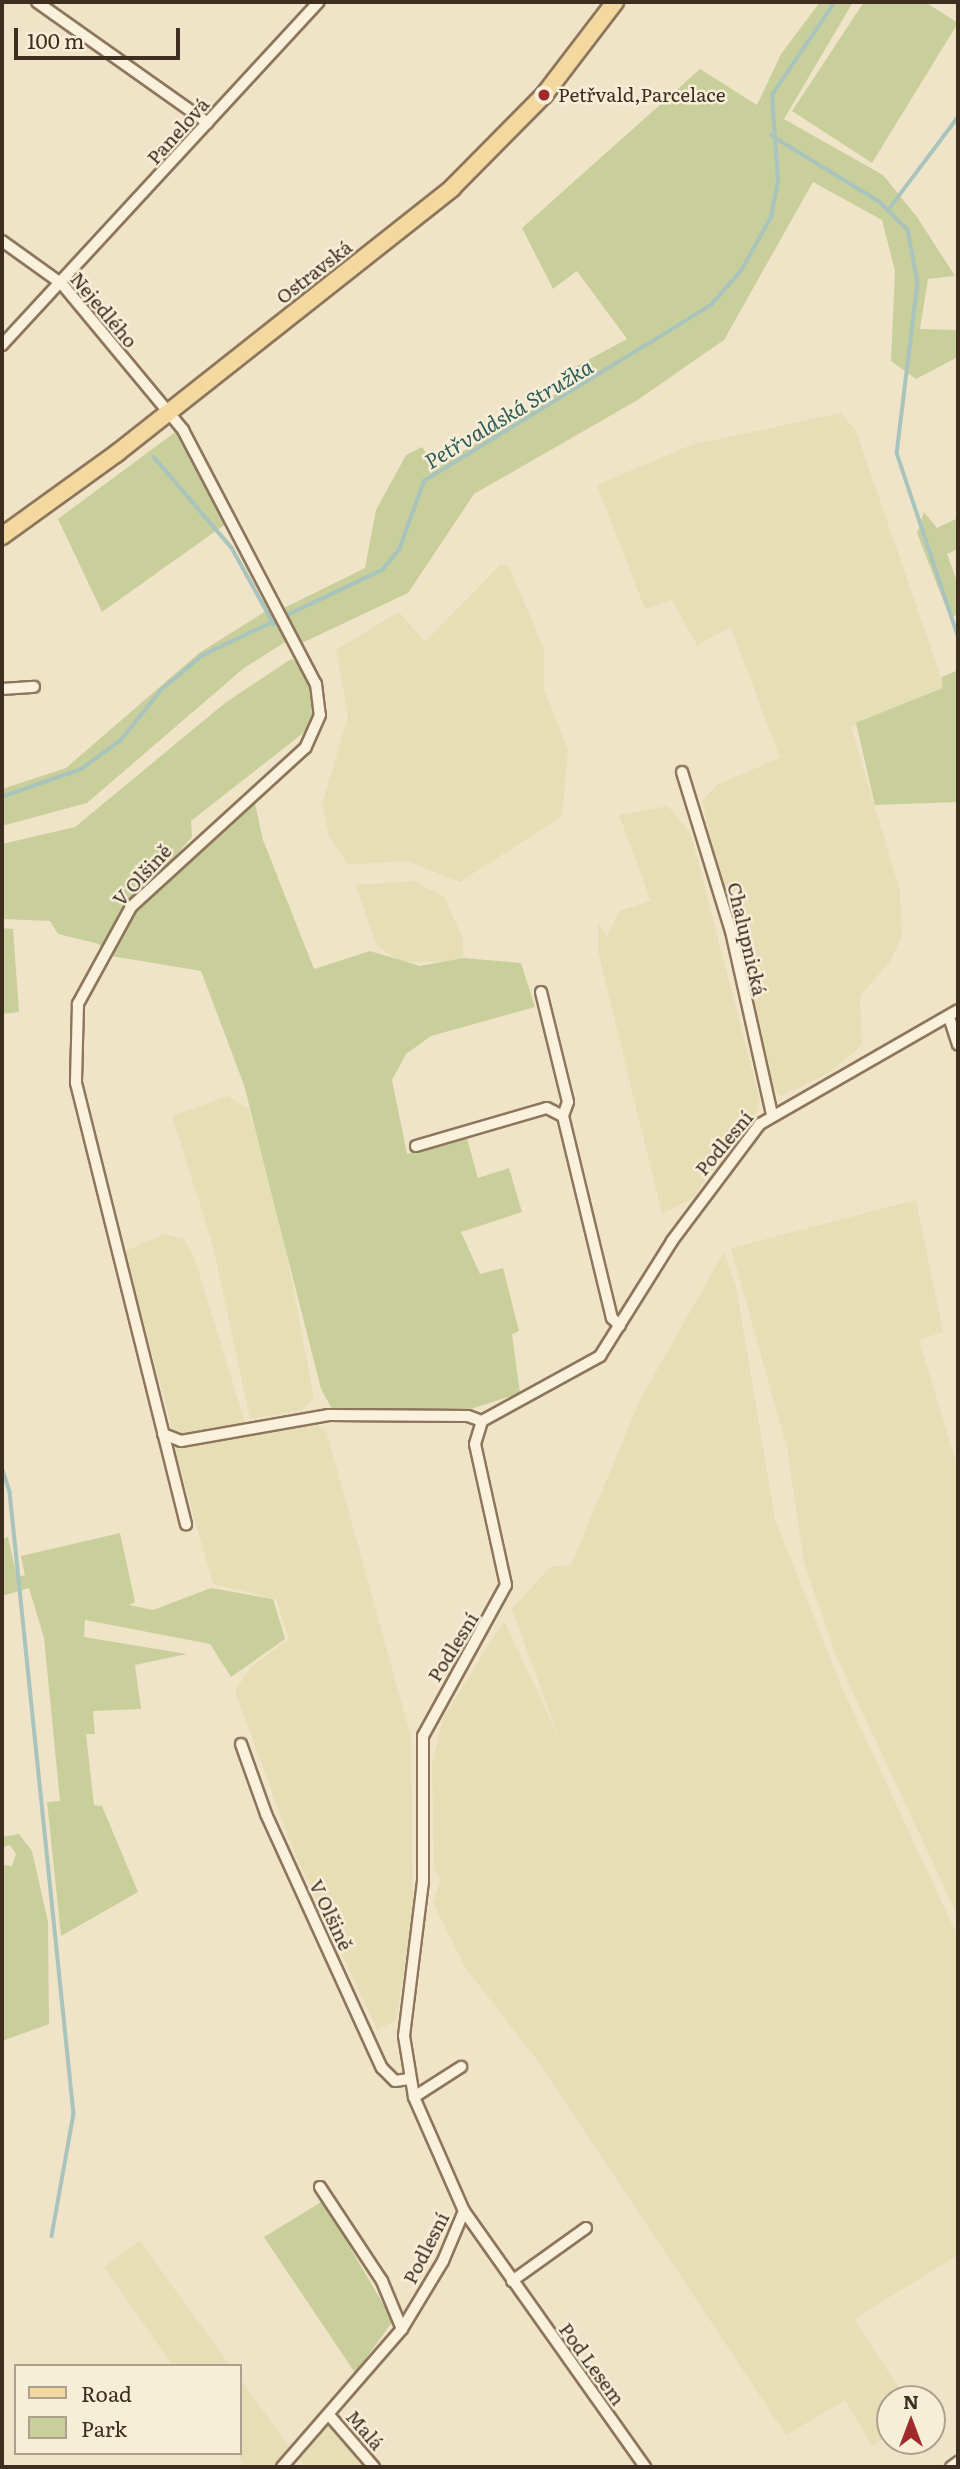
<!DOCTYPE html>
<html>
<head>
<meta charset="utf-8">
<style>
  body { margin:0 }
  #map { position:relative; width:960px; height:2469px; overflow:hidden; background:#f0e4c8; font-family:Literata,serif }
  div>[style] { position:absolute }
  .farmland>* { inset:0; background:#e6deb5 }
  .green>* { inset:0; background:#c9cf9b }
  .stream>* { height:3.5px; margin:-1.75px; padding:0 1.75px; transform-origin:1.75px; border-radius:1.75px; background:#a9c4bc }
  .roads { filter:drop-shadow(2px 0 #8d765c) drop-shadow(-2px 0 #8d765c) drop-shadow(0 2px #8d765c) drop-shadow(0 -2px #8d765c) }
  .minor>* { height:10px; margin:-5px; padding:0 5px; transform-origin:5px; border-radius:5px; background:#faf1dc }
  .primary>* { height:16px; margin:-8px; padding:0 8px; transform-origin:8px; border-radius:8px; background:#f3d9a0 }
  .dots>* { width:19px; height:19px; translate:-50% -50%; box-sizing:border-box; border:4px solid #f7eed8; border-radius:50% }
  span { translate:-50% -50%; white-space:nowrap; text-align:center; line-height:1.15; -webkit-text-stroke:5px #f7eed8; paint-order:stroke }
  .poi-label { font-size:19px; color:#3d2e20 }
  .left { translate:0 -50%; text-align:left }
  .street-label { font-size:19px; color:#3d2e20 }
  .water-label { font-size:21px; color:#2f5d5a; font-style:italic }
  .frame { position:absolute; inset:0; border:4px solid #3d2e20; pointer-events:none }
  .legend { position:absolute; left:14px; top:2364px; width:228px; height:91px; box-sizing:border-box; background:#f7eed8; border:2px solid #ada18e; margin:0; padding:9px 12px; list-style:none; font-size:21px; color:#3d2e20 }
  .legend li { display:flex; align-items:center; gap:14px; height:35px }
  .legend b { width:35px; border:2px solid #ada18e }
  .north { position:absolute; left:876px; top:2385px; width:70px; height:70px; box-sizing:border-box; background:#f7eed8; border:2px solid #ada18e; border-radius:50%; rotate:0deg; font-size:19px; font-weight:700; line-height:28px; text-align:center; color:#3d2e20 }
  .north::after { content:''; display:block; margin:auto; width:24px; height:32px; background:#9e2a2b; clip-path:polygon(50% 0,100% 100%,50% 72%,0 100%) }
  .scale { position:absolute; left:14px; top:28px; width:166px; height:32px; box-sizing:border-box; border:4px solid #3d2e20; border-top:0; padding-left:9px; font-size:21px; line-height:24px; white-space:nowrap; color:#3d2e20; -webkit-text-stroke:5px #f7eed8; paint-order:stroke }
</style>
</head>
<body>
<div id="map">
  <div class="farmland">
    <div style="clip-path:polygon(841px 413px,856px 431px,944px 686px,851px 727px,900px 891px,902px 935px,891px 960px,860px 996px,862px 1045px,829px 1073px,781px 1096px,769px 1084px,759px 1046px,702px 801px,718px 784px,780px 758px,731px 627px,697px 645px,672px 600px,645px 609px,597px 485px,691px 445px)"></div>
    <div style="clip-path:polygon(500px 565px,509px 566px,544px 650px,544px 689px,568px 750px,562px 816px,460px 882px,407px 861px,348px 865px,329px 836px,322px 805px,348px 716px,336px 650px,399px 612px,425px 642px)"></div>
    <div style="clip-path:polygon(668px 806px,691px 834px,760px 1101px,754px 1123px,727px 1153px,710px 1136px,715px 1165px,693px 1198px,662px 1214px,598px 951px,598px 923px,607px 937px,619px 911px,651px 901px,619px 815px)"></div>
    <div style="clip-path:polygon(414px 881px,444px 897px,463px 939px,463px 961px,400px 962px,376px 944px,356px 885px)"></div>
    <div style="clip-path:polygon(228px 1096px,248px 1109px,275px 1192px,314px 1398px,303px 1410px,250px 1419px,213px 1246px,172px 1116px)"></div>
    <div style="clip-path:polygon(916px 1200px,943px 1332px,919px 1340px,958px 1469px,958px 1916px,836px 1656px,804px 1562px,787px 1448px,731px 1248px)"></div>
    <div style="clip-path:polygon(165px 1234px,184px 1239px,194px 1257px,245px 1423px,184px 1436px,173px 1432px,125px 1251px)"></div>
    <div style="clip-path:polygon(724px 1252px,736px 1287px,775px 1519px,841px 1686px,958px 1937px,958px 2255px,854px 2319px,906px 2399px,890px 2399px,890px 2433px,872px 2446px,845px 2400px,786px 2435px,540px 2064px,465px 1967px,433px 1903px,441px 1879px,434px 1869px,432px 1764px,443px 1718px,504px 1621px,559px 1738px,512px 1609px,550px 1567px,571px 1565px,640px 1400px)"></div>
    <div style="clip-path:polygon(309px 1420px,326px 1430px,411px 1737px,413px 1913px,396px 2021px,377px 2029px,294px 1852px,235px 1691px,251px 1667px,289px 1639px,276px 1599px,213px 1584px,174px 1446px)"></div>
    <div style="clip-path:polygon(140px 2241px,230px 2366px,173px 2366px,104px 2267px)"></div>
    <div style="clip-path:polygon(240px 2379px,290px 2448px,273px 2467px,246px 2467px,236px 2453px)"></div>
    <div style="clip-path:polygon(331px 2423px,370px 2467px,307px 2467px,299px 2459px)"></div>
  </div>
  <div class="green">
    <div style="clip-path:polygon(820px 2px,853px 2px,784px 119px,883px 175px,917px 217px,955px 276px,928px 279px,920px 329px,958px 330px,958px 357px,916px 379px,891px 361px,895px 271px,882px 220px,813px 182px,724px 340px,636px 401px,474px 494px,408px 593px,302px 643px,280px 610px,365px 568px,376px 510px,406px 455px,422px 447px,436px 468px,570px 385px,564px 373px,627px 339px,577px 271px,553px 289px,522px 228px,700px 69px,757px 105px,781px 54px)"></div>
    <div style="clip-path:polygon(864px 2px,925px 2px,958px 23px,872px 163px,792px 111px)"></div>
    <div style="clip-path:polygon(178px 430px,227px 523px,102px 612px,58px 519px)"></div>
    <div style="clip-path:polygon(924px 512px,937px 528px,958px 518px,958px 549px,947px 554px,958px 584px,958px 614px,950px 618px,917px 533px)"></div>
    <div style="clip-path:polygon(269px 609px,287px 641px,244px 668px,87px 803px,2px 826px,2px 789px,66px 768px,199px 653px)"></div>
    <div style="clip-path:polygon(291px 659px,305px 666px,316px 716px,302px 734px,191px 821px,192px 837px,130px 908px,103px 955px,99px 944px,58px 934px,50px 921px,2px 919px,2px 844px,75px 827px,225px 703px)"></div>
    <div style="clip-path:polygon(958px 670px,958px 802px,875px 805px,856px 723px,942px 688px,942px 677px)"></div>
    <div style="clip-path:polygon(254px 799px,263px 840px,314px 969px,370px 951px,420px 966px,464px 958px,521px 963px,535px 1007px,431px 1036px,406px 1054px,392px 1080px,407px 1154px,466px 1135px,478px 1178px,509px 1168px,522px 1212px,461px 1232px,480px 1274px,503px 1268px,519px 1331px,512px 1334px,520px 1393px,465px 1411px,332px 1409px,321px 1389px,244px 1085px,201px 971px,111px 956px,137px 910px,192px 845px)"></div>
    <div style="clip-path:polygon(2px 928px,13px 929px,19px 1012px,2px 1014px)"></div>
    <div style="clip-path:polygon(120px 1533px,135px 1602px,129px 1605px,153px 1610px,211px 1588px,273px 1599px,285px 1639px,231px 1677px,210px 1644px,85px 1620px,84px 1637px,187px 1654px,135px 1665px,141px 1709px,93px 1711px,95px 1734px,86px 1734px,94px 1805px,102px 1806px,138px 1892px,61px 1936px,47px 1802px,60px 1801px,44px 1638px,29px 1588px,2px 1596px,2px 1539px,8px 1537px,17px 1577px,25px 1575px,21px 1556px)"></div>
    <div style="clip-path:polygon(19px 1834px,32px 1851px,48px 1922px,49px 2024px,2px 2041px,2px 1865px,12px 1866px,16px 1854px,10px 1845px,2px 1848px,2px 1837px)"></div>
    <div style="clip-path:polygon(323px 2201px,393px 2321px,355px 2373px,264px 2237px)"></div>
  </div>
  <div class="stream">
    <div style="left:771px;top:135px;width:128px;rotate:31.6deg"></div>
    <div style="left:880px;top:202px;width:40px;rotate:45deg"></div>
    <div style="left:908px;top:230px;width:54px;rotate:79.3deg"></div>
    <div style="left:918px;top:283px;width:171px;rotate:97deg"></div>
    <div style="left:897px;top:453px;width:192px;rotate:71.5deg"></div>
    <div style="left:889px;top:209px;width:115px;rotate:-53.1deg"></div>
    <div style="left:154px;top:457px;width:120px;rotate:49.4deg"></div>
    <div style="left:232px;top:548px;width:87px;rotate:61.1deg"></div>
    <div style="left:2px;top:797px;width:84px;rotate:-19.5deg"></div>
    <div style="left:81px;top:769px;width:49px;rotate:-35.9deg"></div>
    <div style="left:121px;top:740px;width:65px;rotate:-51.2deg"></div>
    <div style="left:162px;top:689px;width:53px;rotate:-39.7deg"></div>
    <div style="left:203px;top:655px;width:198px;rotate:-25.4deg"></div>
    <div style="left:382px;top:570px;width:26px;rotate:-50deg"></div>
    <div style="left:399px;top:550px;width:73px;rotate:-70.1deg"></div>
    <div style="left:424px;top:481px;width:337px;rotate:-31.5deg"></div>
    <div style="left:711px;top:305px;width:45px;rotate:-48.6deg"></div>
    <div style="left:741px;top:271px;width:62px;rotate:-60.9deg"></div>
    <div style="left:771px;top:217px;width:37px;rotate:-79deg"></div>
    <div style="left:778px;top:181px;width:86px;rotate:-94deg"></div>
    <div style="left:772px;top:95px;width:112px;rotate:-55.9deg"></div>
    <div style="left:2px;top:1467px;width:26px;rotate:72deg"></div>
    <div style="left:10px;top:1492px;width:625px;rotate:84.13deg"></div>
    <div style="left:74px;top:2114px;width:124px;rotate:100.2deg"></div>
  </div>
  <div class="roads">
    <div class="minor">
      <div style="left:37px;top:2px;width:209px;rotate:35.3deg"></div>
      <div style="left:2px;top:241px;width:74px;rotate:35.6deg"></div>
      <div style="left:62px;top:284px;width:190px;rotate:50.3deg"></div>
      <div style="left:183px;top:430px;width:287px;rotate:62.4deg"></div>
      <div style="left:316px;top:684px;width:31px;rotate:83deg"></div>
      <div style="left:320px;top:715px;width:36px;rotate:114deg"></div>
      <div style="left:305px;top:748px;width:236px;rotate:137.6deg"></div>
      <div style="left:131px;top:907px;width:111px;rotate:118.7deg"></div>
      <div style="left:78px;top:1004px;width:79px;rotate:91.5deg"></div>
      <div style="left:76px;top:1083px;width:455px;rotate:76deg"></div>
      <div style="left:2px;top:345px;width:467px;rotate:-47.3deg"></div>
      <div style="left:2px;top:689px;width:32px;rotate:-4deg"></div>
      <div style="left:682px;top:772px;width:166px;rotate:72.9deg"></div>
      <div style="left:731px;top:931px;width:189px;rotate:77.4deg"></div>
      <div style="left:541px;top:992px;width:113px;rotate:76.2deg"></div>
      <div style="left:568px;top:1102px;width:15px;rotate:110deg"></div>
      <div style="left:949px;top:1017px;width:29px;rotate:72deg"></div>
      <div style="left:416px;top:1146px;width:136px;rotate:-16.2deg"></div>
      <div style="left:547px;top:1108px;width:18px;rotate:27deg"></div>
      <div style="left:563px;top:1116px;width:208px;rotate:76.4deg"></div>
      <div style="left:612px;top:1318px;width:11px;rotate:45deg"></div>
      <div style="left:163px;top:1434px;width:19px;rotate:21deg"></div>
      <div style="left:181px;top:1441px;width:150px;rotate:-10deg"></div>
      <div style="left:329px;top:1415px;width:139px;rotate:0.4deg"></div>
      <div style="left:468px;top:1416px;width:15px;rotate:20deg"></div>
      <div style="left:241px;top:1744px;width:74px;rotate:70.3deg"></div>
      <div style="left:266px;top:1814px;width:279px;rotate:65.5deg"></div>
      <div style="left:382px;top:2068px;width:18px;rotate:45deg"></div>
      <div style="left:395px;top:2081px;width:14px;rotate:-8deg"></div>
      <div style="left:414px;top:2097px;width:56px;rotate:-32.6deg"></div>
      <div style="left:320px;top:2187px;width:113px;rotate:56.6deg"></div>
      <div style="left:382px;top:2281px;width:52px;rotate:67.4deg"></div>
      <div style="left:464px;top:2211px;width:314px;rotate:54.7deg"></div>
      <div style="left:512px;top:2281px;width:91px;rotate:-35.6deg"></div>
      <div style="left:329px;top:2415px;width:69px;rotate:49.1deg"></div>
      <div style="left:282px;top:2467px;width:183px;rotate:-49deg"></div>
      <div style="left:402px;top:2329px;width:79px;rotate:-58.9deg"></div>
      <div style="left:443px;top:2261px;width:54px;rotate:-67.2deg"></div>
      <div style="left:464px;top:2211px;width:124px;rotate:-113.7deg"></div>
      <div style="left:414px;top:2097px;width:62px;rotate:-99.3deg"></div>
      <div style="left:404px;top:2036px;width:155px;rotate:-83deg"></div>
      <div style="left:423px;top:1882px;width:146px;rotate:-90deg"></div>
      <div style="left:423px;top:1736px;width:172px;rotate:-61.2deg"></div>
      <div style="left:506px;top:1585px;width:144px;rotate:-102.4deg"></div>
      <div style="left:475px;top:1444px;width:24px;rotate:-73deg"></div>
      <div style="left:482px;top:1421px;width:135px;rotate:-28.8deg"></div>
      <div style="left:600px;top:1356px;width:136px;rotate:-57.9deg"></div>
      <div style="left:672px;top:1241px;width:146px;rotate:-53.1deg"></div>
      <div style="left:760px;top:1124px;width:228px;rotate:-29.9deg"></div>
      <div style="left:951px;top:2467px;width:9px;rotate:-36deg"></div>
    </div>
    <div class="primary">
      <div style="left:2px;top:536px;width:142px;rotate:-35.8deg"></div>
      <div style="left:117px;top:453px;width:427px;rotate:-38.3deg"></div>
      <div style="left:452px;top:188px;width:131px;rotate:-45.3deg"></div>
      <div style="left:544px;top:95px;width:117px;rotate:-52.6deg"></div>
    </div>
  </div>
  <div class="dots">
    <div style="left:544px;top:95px;background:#9e2a2b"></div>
  </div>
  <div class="poi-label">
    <span class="left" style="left:558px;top:95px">Petřvald,Parcelace</span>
  </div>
  <div class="street-label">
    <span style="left:178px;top:131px;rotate:-48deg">Panelová</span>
    <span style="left:314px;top:272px;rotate:-38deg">Ostravská</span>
    <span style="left:104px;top:310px;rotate:50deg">Nejedlého</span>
    <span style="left:142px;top:875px;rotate:-47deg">V Olšině</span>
    <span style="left:747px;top:939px;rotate:77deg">Chalupnická</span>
    <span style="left:724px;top:1143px;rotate:-50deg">Podlesní</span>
    <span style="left:453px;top:1647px;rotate:-58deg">Podlesní</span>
    <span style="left:331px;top:1915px;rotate:65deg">V Olšině</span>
    <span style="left:426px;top:2248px;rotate:-63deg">Podlesní</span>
    <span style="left:592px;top:2364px;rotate:54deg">Pod Lesem</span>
    <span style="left:365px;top:2430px;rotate:49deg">Malá</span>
  </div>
  <div class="water-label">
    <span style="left:508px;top:413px;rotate:-31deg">Petřvaldská Stružka</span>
  </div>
  <div class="frame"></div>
  <ul class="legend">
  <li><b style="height:9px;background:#f3d9a0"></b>Road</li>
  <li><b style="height:19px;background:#c9cf9b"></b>Park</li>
  </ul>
  <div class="north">N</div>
  <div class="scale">100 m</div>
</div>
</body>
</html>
